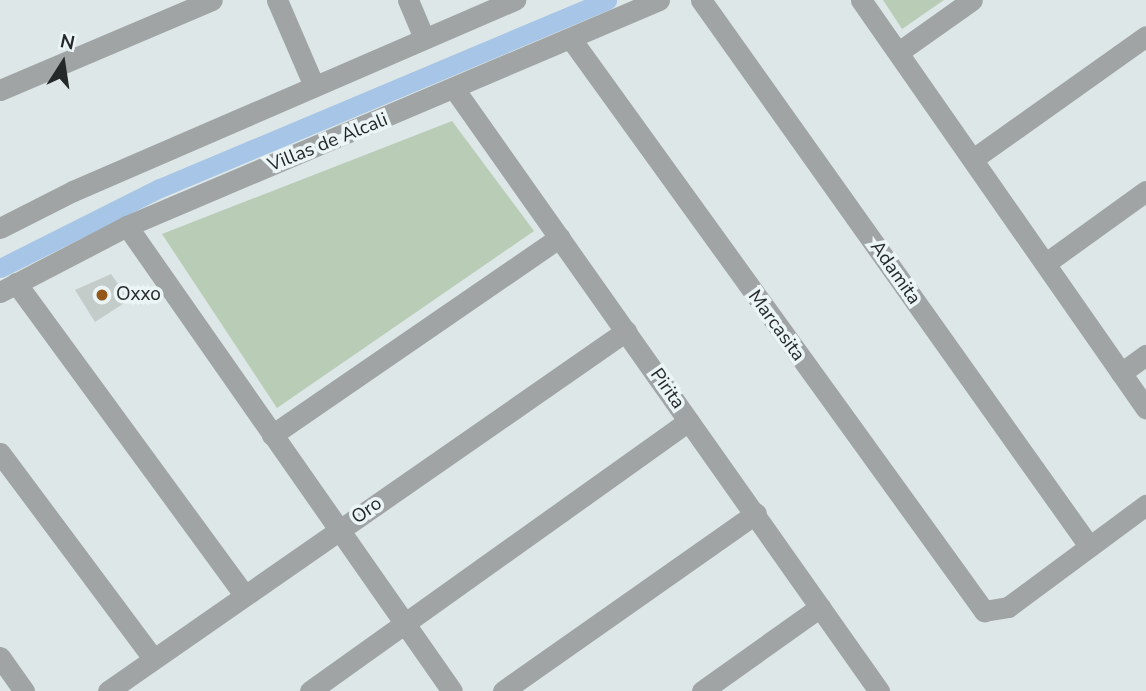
<!DOCTYPE html>
<html>
<head>
<meta charset="utf-8">
<style>
  body { margin:0 }
  #map { position:relative; width:1146px; height:691px; overflow:hidden; background:#dde7e7; font-family:"Nunito Sans",sans-serif }
  div>[style] { position:absolute }
  .green>* { inset:0; background:#b8ccb6 }
  .canal>* { height:19px; margin:-9.5px; padding:0 9.5px; transform-origin:9.5px; border-radius:9.5px; background:#a6c5e7 }
  .building>* { inset:0; background:#c4ccc9 }
  .minor>* { height:21px; margin:-10.5px; padding:0 10.5px; transform-origin:10.5px; border-radius:10.5px; background:#a0a4a5 }
  .dots>* { width:19px; height:19px; translate:-50% -50%; box-sizing:border-box; border:4px solid #ebf5f5; border-radius:50% }
  span { translate:-50% -50%; white-space:nowrap; text-align:center; line-height:1.15; -webkit-text-stroke:7px #ebf5f5; paint-order:stroke }
  .street-label { font-size:19px; color:#242828 }
  .poi-label { font-size:19px; color:#242828 }
  .left { translate:0 -50%; text-align:left }
  .north { position:absolute; left:28px; top:28px; width:70px; height:70px; -webkit-text-stroke:5px #ebf5f5; paint-order:stroke; rotate:12deg; font-size:19px; font-weight:700; line-height:28px; text-align:center; color:#242828 }
  .north::after { content:''; display:block; margin:auto; width:24px; height:32px; background:#242828; clip-path:polygon(50% 0,100% 100%,50% 72%,0 100%) }
</style>
</head>
<body>
<div id="map">
  <div class="green">
    <div style="clip-path:polygon(883px 0,944px 0,902px 29px)"></div>
    <div style="clip-path:polygon(452px 121px,534px 231px,277px 408px,162px 234px)"></div>
  </div>
  <div class="canal">
    <div style="left:0;top:268px;width:179px;rotate:-26.6deg"></div>
    <div style="left:160px;top:188px;width:485px;rotate:-22.8deg"></div>
  </div>
  <div class="building">
    <div style="clip-path:polygon(111px 274px,129px 300px,95px 322px,75px 290px)"></div>
  </div>
  <div class="minor">
    <div style="left:277px;top:0;width:94px;rotate:66.7deg"></div>
    <div style="left:408px;top:0;width:41px;rotate:67.2deg"></div>
    <div style="left:701px;top:0;width:670px;rotate:54.6deg"></div>
    <div style="left:861px;top:0;width:498px;rotate:55.1deg"></div>
    <div style="left:571px;top:39px;width:706px;rotate:54.17deg"></div>
    <div style="left:984px;top:611px;width:24px;rotate:-9deg"></div>
    <div style="left:1008px;top:607px;width:172px;rotate:-36.5deg"></div>
    <div style="left:900px;top:51px;width:88px;rotate:-35.3deg"></div>
    <div style="left:0;top:90px;width:230px;rotate:-23deg"></div>
    <div style="left:455px;top:90px;width:736px;rotate:54.8deg"></div>
    <div style="left:973px;top:159px;width:212px;rotate:-35.4deg"></div>
    <div style="left:127px;top:226px;width:567px;rotate:55.05deg"></div>
    <div style="left:0;top:228px;width:82px;rotate:-26.9deg"></div>
    <div style="left:73px;top:191px;width:482px;rotate:-23.4deg"></div>
    <div style="left:1046px;top:263px;width:123px;rotate:-35.8deg"></div>
    <div style="left:16px;top:283px;width:386px;rotate:53.8deg"></div>
    <div style="left:0;top:292px;width:143px;rotate:-27.5deg"></div>
    <div style="left:127px;top:226px;width:578px;rotate:-23.02deg"></div>
    <div style="left:1121px;top:373px;width:31px;rotate:-36deg"></div>
    <div style="left:272px;top:435px;width:349px;rotate:-34.5deg"></div>
    <div style="left:0;top:453px;width:256px;rotate:53.3deg"></div>
    <div style="left:0;top:657px;width:42px;rotate:54.8deg"></div>
    <div style="left:108px;top:691px;width:631px;rotate:-34.8deg"></div>
    <div style="left:310px;top:691px;width:465px;rotate:-35.5deg"></div>
    <div style="left:503px;top:691px;width:309px;rotate:-35.1deg"></div>
    <div style="left:702px;top:691px;width:145px;rotate:-35.4deg"></div>
  </div>
  <div class="dots">
    <div style="left:102px;top:295px;background:#94581a"></div>
  </div>
  <div class="street-label">
    <span style="left:328px;top:143px;rotate:-22deg">Villas de Alcali</span>
    <span style="left:895px;top:273px;rotate:55deg">Adamita</span>
    <span style="left:776px;top:326px;rotate:54deg">Marcasita</span>
    <span style="left:667px;top:389px;rotate:55deg">Pirita</span>
    <span style="left:367px;top:511px;rotate:-35deg">Oro</span>
  </div>
  <div class="poi-label">
    <span class="left" style="left:116px;top:295px">Oxxo</span>
  </div>
  <div class="north">N</div>
</div>
</body>
</html>
